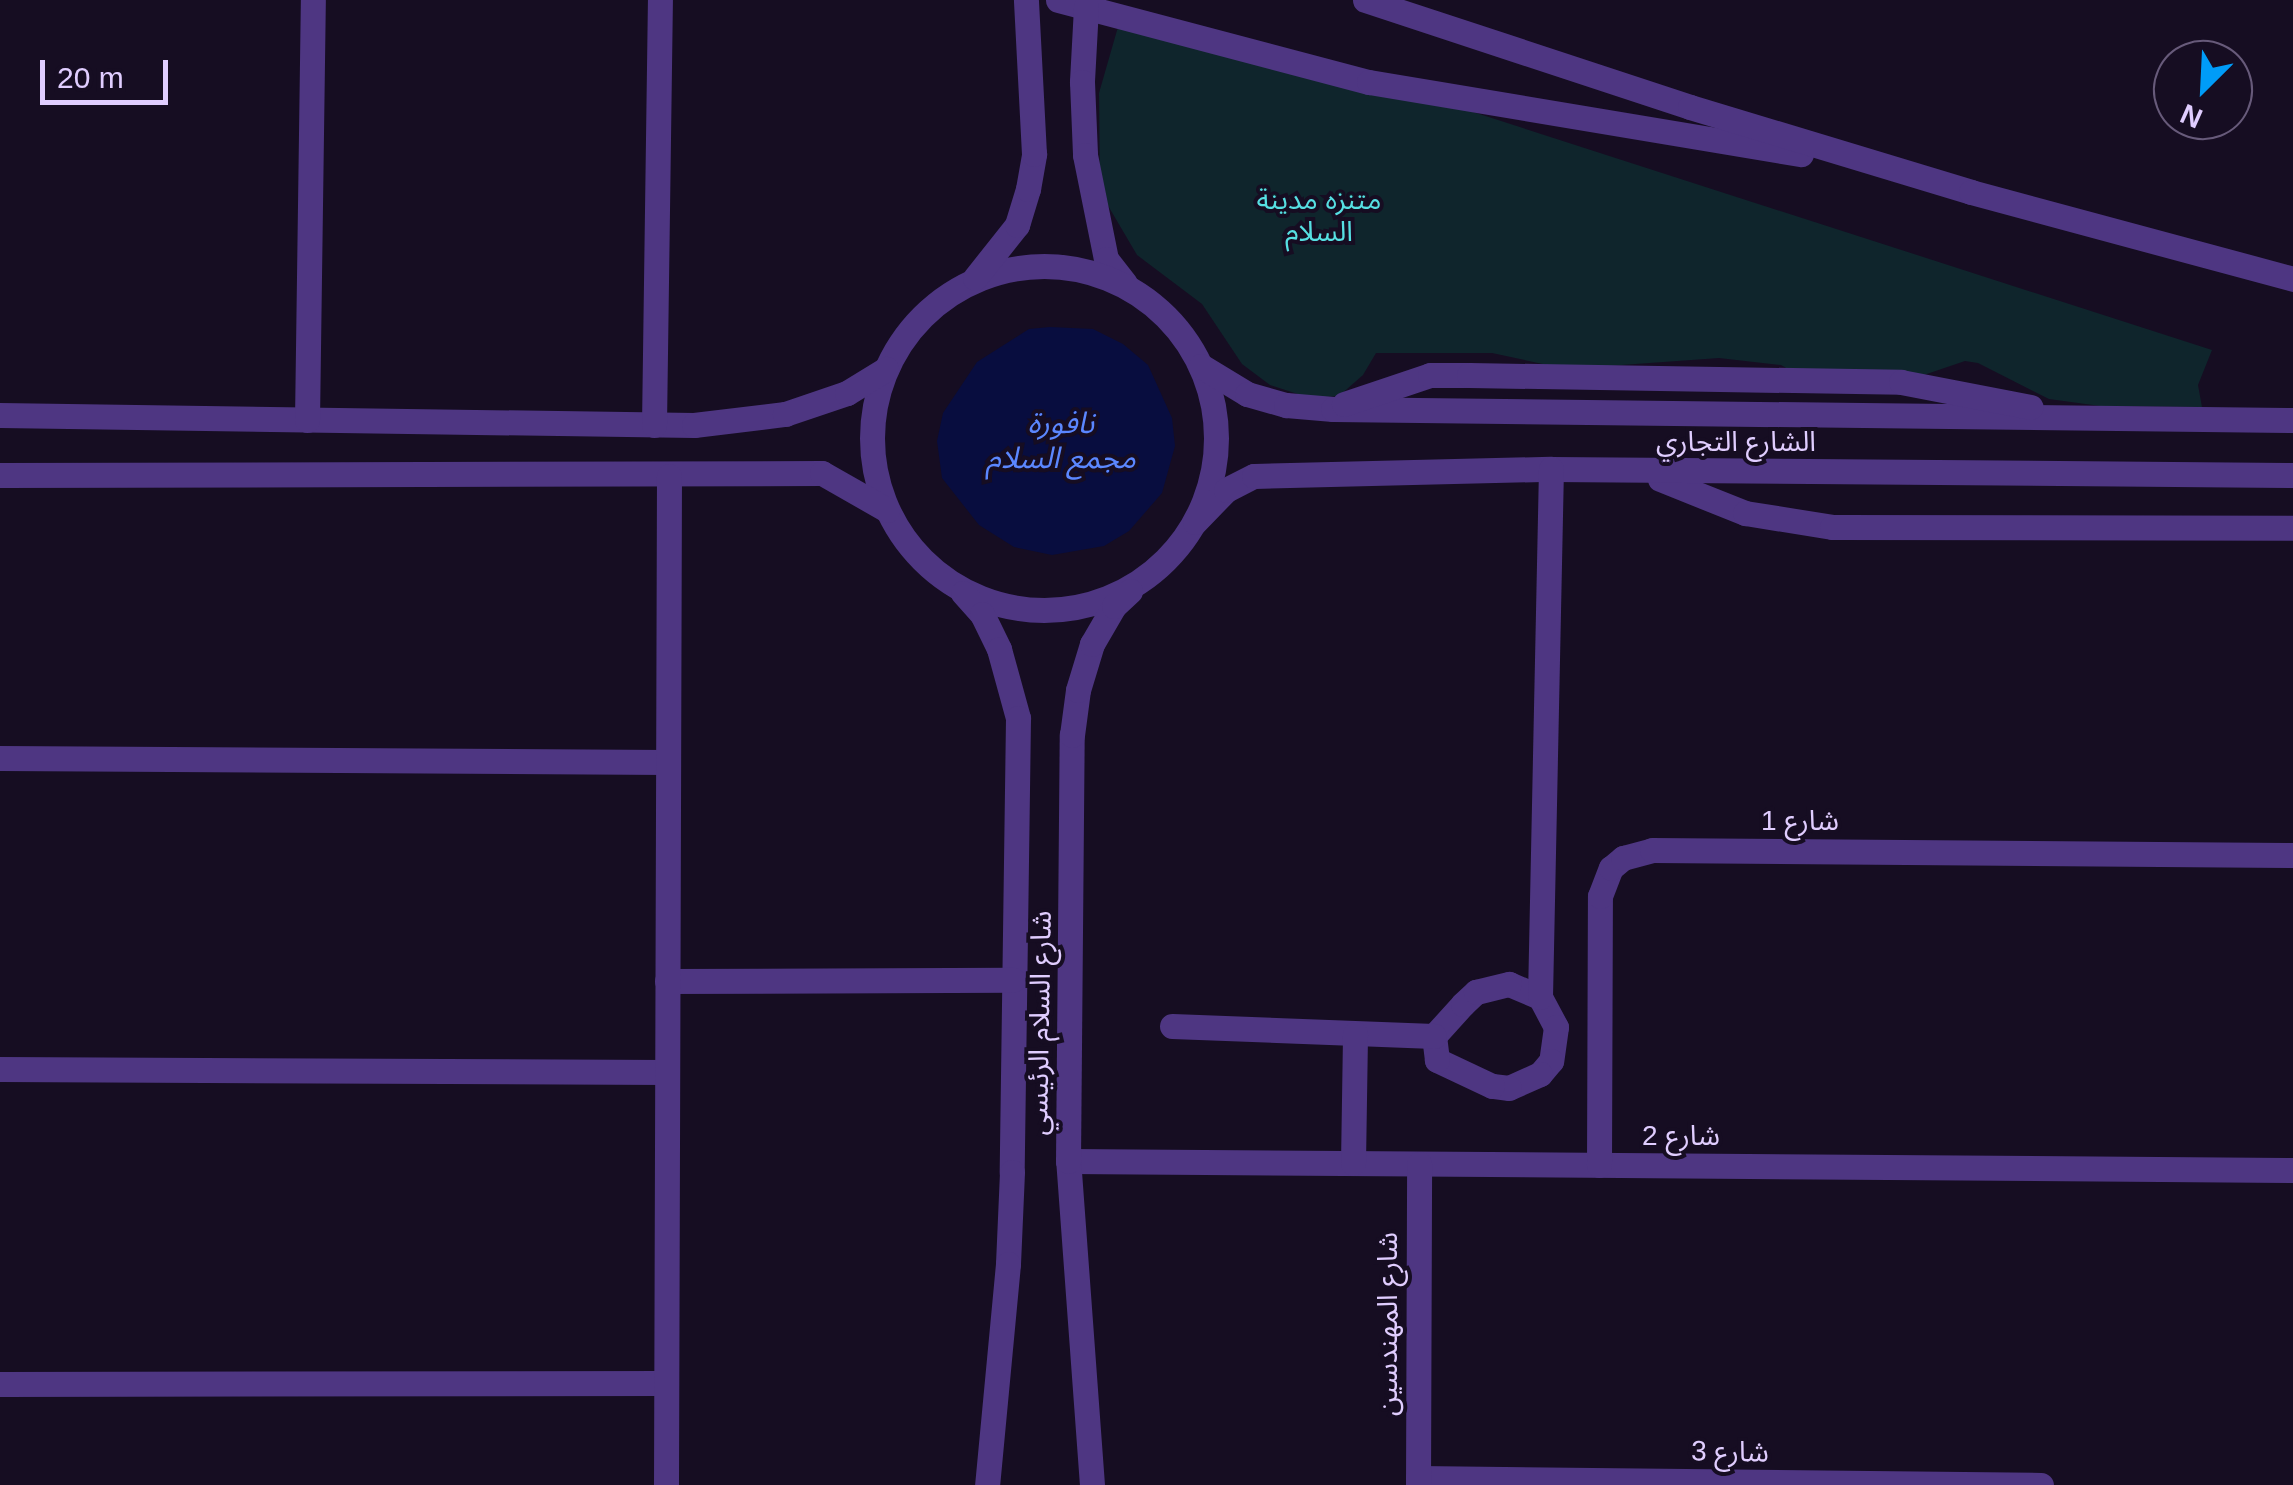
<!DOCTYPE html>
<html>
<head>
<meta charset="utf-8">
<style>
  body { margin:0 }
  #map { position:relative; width:2293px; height:1485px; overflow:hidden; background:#160d22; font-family:Helvetica,"Noto Sans Arabic",sans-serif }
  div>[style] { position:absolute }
  .green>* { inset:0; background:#0f252c }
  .water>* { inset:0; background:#080d3f }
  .minor>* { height:25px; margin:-12.5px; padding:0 12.5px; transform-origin:12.5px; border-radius:12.5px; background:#4e3682 }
  .minor>.ring { margin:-12.5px; padding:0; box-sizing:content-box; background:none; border:25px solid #4e3682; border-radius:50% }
  span { translate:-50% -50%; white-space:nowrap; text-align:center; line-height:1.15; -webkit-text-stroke:8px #160d22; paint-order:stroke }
  .park-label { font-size:28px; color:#56dfe2 }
  .street-label { font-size:28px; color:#e0cdff }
  .water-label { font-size:30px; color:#5b87ff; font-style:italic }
  .north { position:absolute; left:2153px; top:40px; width:100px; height:100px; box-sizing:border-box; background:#160d22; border:2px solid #675a7a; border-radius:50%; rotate:204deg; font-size:28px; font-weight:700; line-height:40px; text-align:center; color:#e0cdff }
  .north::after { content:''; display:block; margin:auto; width:35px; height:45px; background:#009cf8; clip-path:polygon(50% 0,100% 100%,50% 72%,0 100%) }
  .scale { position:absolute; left:40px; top:60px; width:128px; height:45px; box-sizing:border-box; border:5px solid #e0cdff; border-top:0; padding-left:12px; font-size:30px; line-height:35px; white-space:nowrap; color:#e0cdff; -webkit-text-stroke:8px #160d22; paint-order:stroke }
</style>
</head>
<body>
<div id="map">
  <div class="green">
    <div style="clip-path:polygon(1124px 6px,1386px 84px,2212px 350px,2198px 385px,2202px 407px,2100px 406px,2049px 399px,1978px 363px,1965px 361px,1915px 378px,1816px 385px,1781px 365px,1719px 358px,1566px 369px,1492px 353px,1376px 353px,1363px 375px,1339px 396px,1310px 398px,1270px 385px,1242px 364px,1202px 304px,1137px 255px,1100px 192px,1099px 93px)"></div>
  </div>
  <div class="water">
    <div style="clip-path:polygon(1050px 327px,1093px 329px,1123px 344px,1148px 365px,1172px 418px,1175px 446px,1162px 493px,1129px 531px,1104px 546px,1052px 555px,1014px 547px,979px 525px,942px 478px,937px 441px,943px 413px,977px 362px,1029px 329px)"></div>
  </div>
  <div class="minor">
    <div style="left:1058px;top:0;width:322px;rotate:14.8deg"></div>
    <div style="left:1369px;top:82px;width:438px;rotate:9.5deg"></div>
    <div style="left:1365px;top:0;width:342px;rotate:18.2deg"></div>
    <div style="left:1690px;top:107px;width:294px;rotate:16.8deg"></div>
    <div style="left:1971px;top:192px;width:334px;rotate:15.1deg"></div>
    <div style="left:1086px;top:7px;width:75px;rotate:93.1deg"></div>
    <div style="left:1082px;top:82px;width:73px;rotate:87.6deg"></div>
    <div style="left:1085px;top:155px;width:106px;rotate:78.6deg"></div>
    <div style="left:1106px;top:259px;width:31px;rotate:52deg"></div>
    <div class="ring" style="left:872px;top:266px;width:319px;height:319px"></div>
    <div style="left:975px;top:278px;width:68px;rotate:-51.6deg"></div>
    <div style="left:1017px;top:225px;width:38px;rotate:-73deg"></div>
    <div style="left:1028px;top:189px;width:36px;rotate:-80deg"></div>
    <div style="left:1034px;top:154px;width:154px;rotate:-93deg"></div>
    <div style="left:1201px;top:366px;width:54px;rotate:31.3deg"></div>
    <div style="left:1247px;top:394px;width:41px;rotate:15.8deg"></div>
    <div style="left:1286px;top:405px;width:47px;rotate:4.9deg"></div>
    <div style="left:1333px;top:409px;width:960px;rotate:0.66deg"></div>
    <div style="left:1344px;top:404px;width:91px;rotate:-18.6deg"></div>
    <div style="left:1430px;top:375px;width:39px"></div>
    <div style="left:1469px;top:375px;width:432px;rotate:0.9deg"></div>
    <div style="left:1901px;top:382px;width:132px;rotate:10.9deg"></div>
    <div style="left:0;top:415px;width:694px;rotate:0.83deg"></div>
    <div style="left:694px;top:425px;width:92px;rotate:-6.9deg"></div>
    <div style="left:785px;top:414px;width:65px;rotate:-18.7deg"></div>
    <div style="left:847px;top:393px;width:46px;rotate:-31.6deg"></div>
    <div style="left:307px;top:420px;width:420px;rotate:-89.2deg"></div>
    <div style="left:654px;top:425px;width:425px;rotate:-89.2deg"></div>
    <div style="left:0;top:475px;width:822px;rotate:-0.14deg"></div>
    <div style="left:822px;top:473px;width:75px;rotate:29.6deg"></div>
    <div style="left:1660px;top:479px;width:92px;rotate:21.8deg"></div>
    <div style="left:1745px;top:513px;width:88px;rotate:9.1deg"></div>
    <div style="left:1832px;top:527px;width:461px;rotate:0.1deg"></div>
    <div style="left:1195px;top:522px;width:45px;rotate:-45.9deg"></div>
    <div style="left:1226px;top:490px;width:31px;rotate:-27deg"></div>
    <div style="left:1254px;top:476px;width:297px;rotate:-1.4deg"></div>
    <div style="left:1551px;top:469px;width:742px;rotate:0.46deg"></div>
    <div style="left:963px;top:593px;width:28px;rotate:48deg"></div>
    <div style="left:982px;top:614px;width:39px;rotate:64deg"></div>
    <div style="left:999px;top:649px;width:72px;rotate:74.6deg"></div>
    <div style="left:1018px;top:718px;width:454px;rotate:90.8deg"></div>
    <div style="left:1012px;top:1172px;width:92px;rotate:92.5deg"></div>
    <div style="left:1008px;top:1264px;width:222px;rotate:95.4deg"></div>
    <div style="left:0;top:758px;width:668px;rotate:0.34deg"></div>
    <div style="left:667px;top:981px;width:346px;rotate:-0.2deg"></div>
    <div style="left:1509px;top:984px;width:34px;rotate:23deg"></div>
    <div style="left:1540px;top:997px;width:34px;rotate:62deg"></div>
    <div style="left:1556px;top:1027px;width:34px;rotate:98deg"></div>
    <div style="left:1551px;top:1061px;width:17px;rotate:130deg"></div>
    <div style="left:1540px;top:1074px;width:34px;rotate:156deg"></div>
    <div style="left:1509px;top:1088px;width:17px;rotate:-173deg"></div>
    <div style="left:1492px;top:1086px;width:61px;rotate:-154.7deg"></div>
    <div style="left:1437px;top:1060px;width:24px;rotate:-97deg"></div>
    <div style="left:1434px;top:1036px;width:43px;rotate:-47.8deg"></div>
    <div style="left:1463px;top:1004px;width:18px;rotate:-43deg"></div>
    <div style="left:1476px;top:992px;width:34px;rotate:-14deg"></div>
    <div style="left:1540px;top:997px;width:528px;rotate:-88.81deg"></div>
    <div style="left:1172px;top:1026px;width:262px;rotate:2.2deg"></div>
    <div style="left:0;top:1069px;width:667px;rotate:0.26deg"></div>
    <div style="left:1068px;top:1161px;width:1225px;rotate:0.42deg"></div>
    <div style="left:1353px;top:1163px;width:129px;rotate:-89.1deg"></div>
    <div style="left:1599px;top:1165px;width:269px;rotate:-89.8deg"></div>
    <div style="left:1600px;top:896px;width:30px;rotate:-69deg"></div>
    <div style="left:1611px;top:868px;width:16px;rotate:-40deg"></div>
    <div style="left:1623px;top:858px;width:30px;rotate:-15deg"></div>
    <div style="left:1652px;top:850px;width:641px;rotate:0.45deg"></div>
    <div style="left:0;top:1384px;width:666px;rotate:-0.09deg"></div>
    <div style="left:1418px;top:1478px;width:623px;rotate:0.64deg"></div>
    <div style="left:666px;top:1485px;width:1009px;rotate:-89.83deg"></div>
    <div style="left:1092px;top:1485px;width:325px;rotate:-94.2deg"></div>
    <div style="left:1068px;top:1161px;width:426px;rotate:-89.5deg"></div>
    <div style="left:1072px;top:735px;width:45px;rotate:-82.4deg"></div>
    <div style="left:1078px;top:690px;width:48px;rotate:-73.1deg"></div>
    <div style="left:1092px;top:644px;width:44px;rotate:-59.9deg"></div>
    <div style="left:1114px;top:606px;width:22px;rotate:-43deg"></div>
    <div style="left:1418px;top:1485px;width:321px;rotate:-89.8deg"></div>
  </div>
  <div class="park-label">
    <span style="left:1319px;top:216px">متنزه مدينة<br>السلام</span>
  </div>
  <div class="street-label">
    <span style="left:1736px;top:442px">الشارع التجاري</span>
    <span style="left:1800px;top:821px">شارع 1</span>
    <span style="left:1040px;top:1023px;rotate:-89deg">شارع السلام الرئيسي</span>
    <span style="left:1681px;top:1136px">شارع 2</span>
    <span style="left:1388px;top:1324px;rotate:-90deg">شارع المهندسين</span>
    <span style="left:1730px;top:1452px;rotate:1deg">شارع 3</span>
  </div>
  <div class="water-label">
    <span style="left:1061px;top:440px">نافورة<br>مجمع السلام</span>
  </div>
  <div class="north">N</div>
  <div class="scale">20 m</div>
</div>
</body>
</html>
